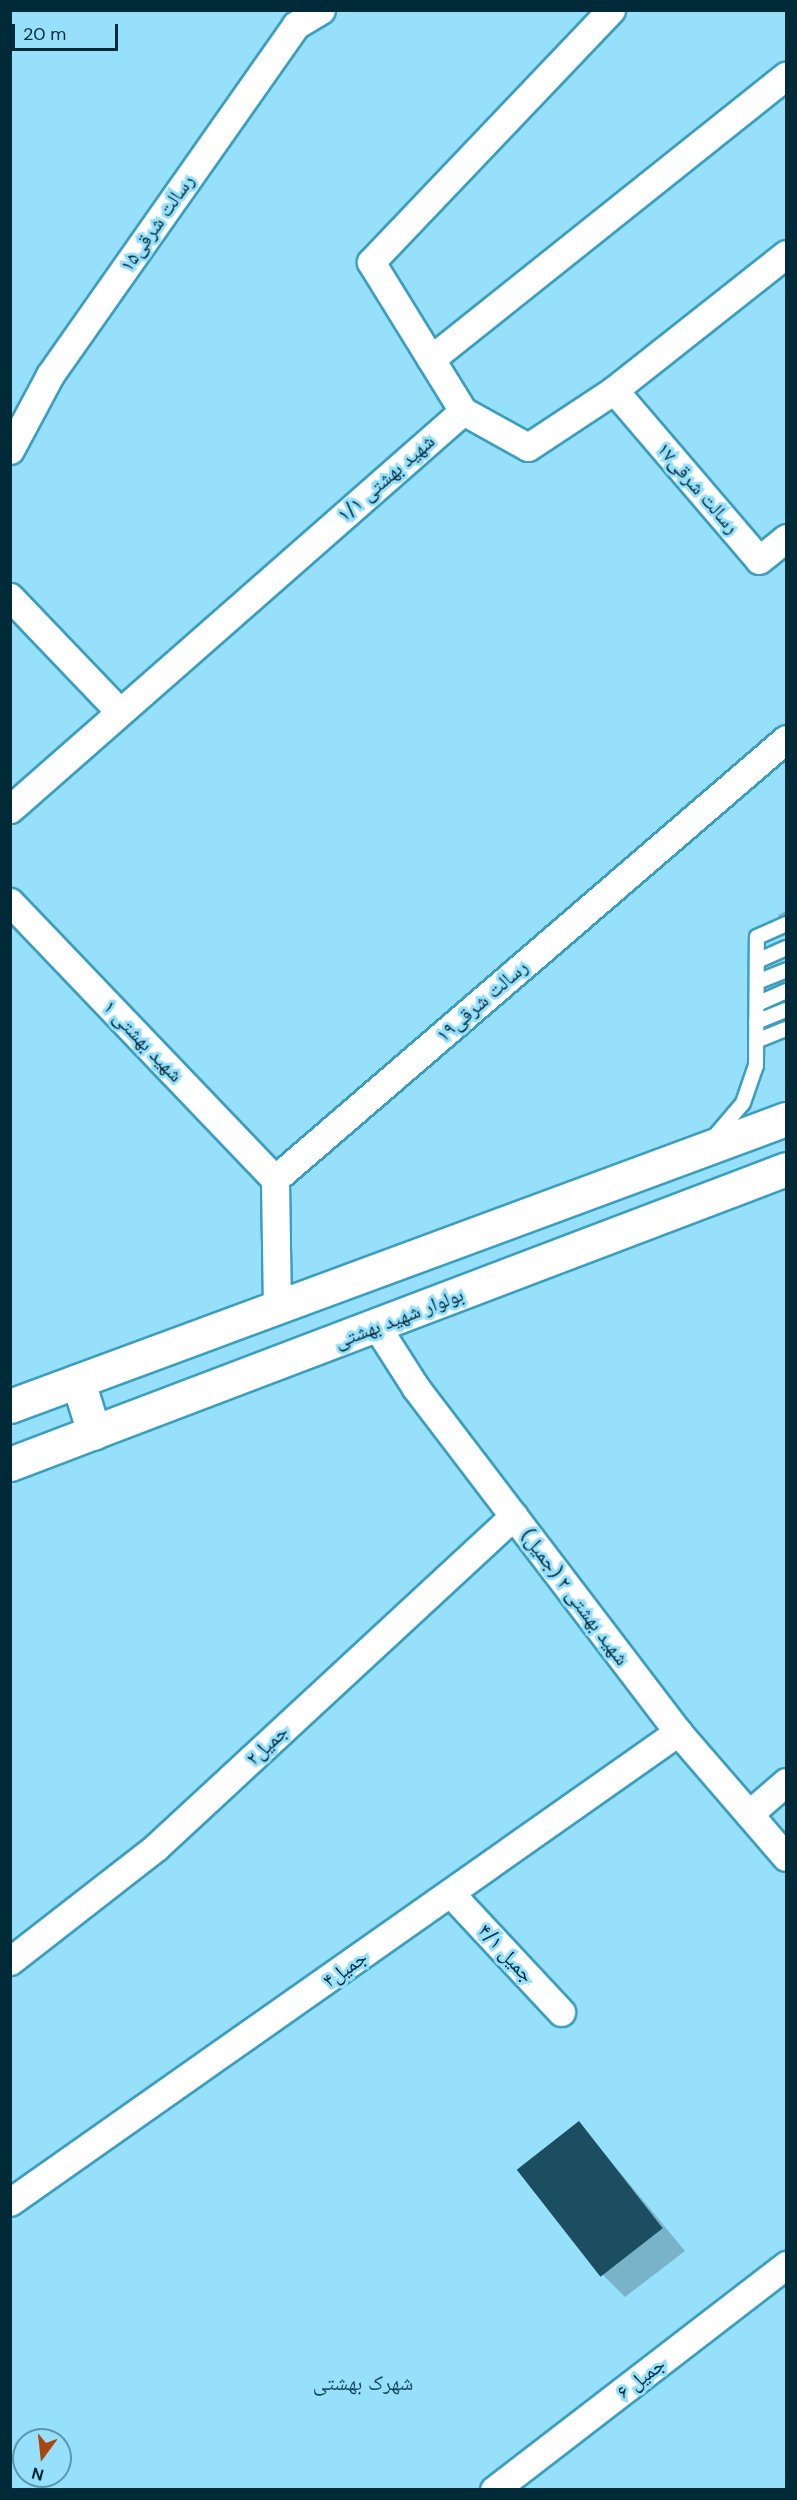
<!DOCTYPE html>
<html>
<head>
<meta charset="utf-8">
<style>
  body { margin:0 }
  #map { position:relative; width:797px; height:2500px; overflow:hidden; background:#97e0fc; font-family:"DM Sans","Noto Naskh Arabic",sans-serif }
  div>[style] { position:absolute }
  .shadow>* { inset:0; background:#0003 }
  .building>* { inset:0; background:#1a4e60; transform-origin:0 0 }
  .roads { filter:drop-shadow(2px 0 #3b9ebf) drop-shadow(-2px 0 #3b9ebf) drop-shadow(0 2px #3b9ebf) drop-shadow(0 -2px #3b9ebf) }
  .service>* { height:14px; margin:-7px; padding:0 7px; transform-origin:7px; border-radius:7px; background:#fff }
  .minor>* { height:27px; margin:-13.5px; padding:0 13.5px; transform-origin:13.5px; border-radius:13.5px; background:#fff }
  .primary>* { height:33px; margin:-16.5px; padding:0 16.5px; transform-origin:16.5px; border-radius:16.5px; background:#fff }
  span { translate:-50% -50%; white-space:nowrap; text-align:center; line-height:1.15; -webkit-text-stroke:6px #97e0fc; paint-order:stroke }
  .street-label { font-size:20px; color:#002a37 }
  .neighbourhood-label { font-size:21px; color:#174c5e }
  .frame { position:absolute; inset:0; border:12px solid #002a37; pointer-events:none }
  .north { position:absolute; left:12px; top:2428px; width:60px; height:60px; box-sizing:border-box; background:#97e0fc; border:2px solid #5b97ad; border-radius:50%; rotate:195deg; font-size:16px; font-weight:700; line-height:24px; text-align:center; color:#002a37 }
  .north::after { content:''; display:block; margin:auto; width:21px; height:27px; background:#a9460d; clip-path:polygon(50% 0,100% 100%,50% 72%,0 100%) }
  .scale { position:absolute; left:12px; top:24px; width:106px; height:27px; box-sizing:border-box; border:3px solid #002a37; border-top:0; padding-left:8px; font-size:18px; line-height:21px; white-space:nowrap; color:#002a37; -webkit-text-stroke:4px #97e0fc; paint-order:stroke }
</style>
</head>
<body>
<div id="map">
  <div class="shadow">
    <div style="clip-path:polygon(786px 911px,786px 935px,778px 915px)"></div>
    <div style="clip-path:polygon(579px 2123px,685px 2251px,625px 2297px,602px 2274px)"></div>
  </div>
  <div class="building">
    <div style="left:579px;top:2121px;width:136px;height:79px;rotate:52deg"></div>
  </div>
  <div class="roads">
    <div class="service">
      <div style="left:757px;top:961px;width:32px;rotate:-24deg"></div>
      <div style="left:757px;top:982px;width:31px;rotate:-22deg"></div>
      <div style="left:757px;top:1004px;width:32px;rotate:-24deg"></div>
      <div style="left:756px;top:1022px;width:32px;rotate:-22deg"></div>
      <div style="left:756px;top:1041px;width:32px;rotate:-22deg"></div>
      <div style="left:715px;top:1136px;width:43px;rotate:-49.7deg"></div>
      <div style="left:743px;top:1103px;width:39px;rotate:-71deg"></div>
      <div style="left:756px;top:1066px;width:129px;rotate:-89.6deg"></div>
      <div style="left:757px;top:937px;width:32px;rotate:-24deg"></div>
    </div>
    <div class="minor">
      <div style="left:431px;top:359px;width:454px;rotate:-38.6deg"></div>
      <div style="left:614px;top:390px;width:223px;rotate:49.5deg"></div>
      <div style="left:759px;top:560px;width:35px;rotate:-39deg"></div>
      <div style="left:463px;top:411px;width:175px;rotate:-121.7deg"></div>
      <div style="left:371px;top:262px;width:348px;rotate:-46.4deg"></div>
      <div style="left:10px;top:450px;width:85px;rotate:-61.9deg"></div>
      <div style="left:50px;top:375px;width:428px;rotate:-54.9deg"></div>
      <div style="left:296px;top:25px;width:29px;rotate:-31deg"></div>
      <div style="left:10px;top:597px;width:158px;rotate:46.3deg"></div>
      <div style="left:10px;top:809px;width:603px;rotate:-41.3deg"></div>
      <div style="left:463px;top:411px;width:74px;rotate:29deg"></div>
      <div style="left:528px;top:447px;width:103px;rotate:-33.5deg"></div>
      <div style="left:614px;top:390px;width:219px;rotate:-38.3deg"></div>
      <div style="left:10px;top:902px;width:383px;rotate:46.3deg"></div>
      <div style="left:277px;top:1308px;width:129px;rotate:-90.9deg"></div>
      <div style="left:275px;top:1179px;width:674px;rotate:-40.73deg"></div>
      <div style="left:377px;top:1327px;width:72px;rotate:57.4deg"></div>
      <div style="left:416px;top:1388px;width:432px;rotate:52.7deg"></div>
      <div style="left:678px;top:1732px;width:165px;rotate:49.2deg"></div>
      <div style="left:749px;top:1814px;width:49px;rotate:-40.9deg"></div>
      <div style="left:452px;top:1895px;width:160px;rotate:47deg"></div>
      <div style="left:10px;top:1961px;width:184px;rotate:-37.9deg"></div>
      <div style="left:155px;top:1848px;width:489px;rotate:-42.8deg"></div>
      <div style="left:10px;top:2202px;width:817px;rotate:-35.13deg"></div>
      <div style="left:494px;top:2490px;width:369px;rotate:-37.6deg"></div>
    </div>
    <div class="primary">
      <div style="left:78px;top:1381px;width:54px;rotate:72.9deg"></div>
      <div style="left:10px;top:1406px;width:827px;rotate:-20.3deg"></div>
      <div style="left:10px;top:1464px;width:830px;rotate:-20.81deg"></div>
    </div>
  </div>
  <div class="street-label">
    <span style="left:157px;top:223px;rotate:-55deg">رسالت شرقی۱۵</span>
    <span style="left:386px;top:478px;rotate:-41deg">شهید بهشتی ۱/۱</span>
    <span style="left:698px;top:488px;rotate:49deg">رسالت شرقی۱۷</span>
    <span style="left:482px;top:1001px;rotate:-41deg">رسالت شرقی۱۹</span>
    <span style="left:143px;top:1041px;rotate:46deg">شهید بهشتی ۱</span>
    <span style="left:399px;top:1318px;rotate:-21deg">بولوار شهید بهشتی</span>
    <span style="left:575px;top:1597px;rotate:53deg">شهید بهشتی ۲ (جمیل)</span>
    <span style="left:267px;top:1745px;rotate:-43deg">جمیل۲</span>
    <span style="left:506px;top:1953px;rotate:47deg">جمیل ۴/۱</span>
    <span style="left:345px;top:1969px;rotate:-35deg">جمیل۴</span>
    <span style="left:641px;top:2378px;rotate:-37deg">جمیل ۶</span>
  </div>
  <div class="neighbourhood-label">
    <span style="left:363px;top:2383px">شهرک بهشتی</span>
  </div>
  <div class="frame"></div>
  <div class="north">N</div>
  <div class="scale">20 m</div>
</div>
</body>
</html>
